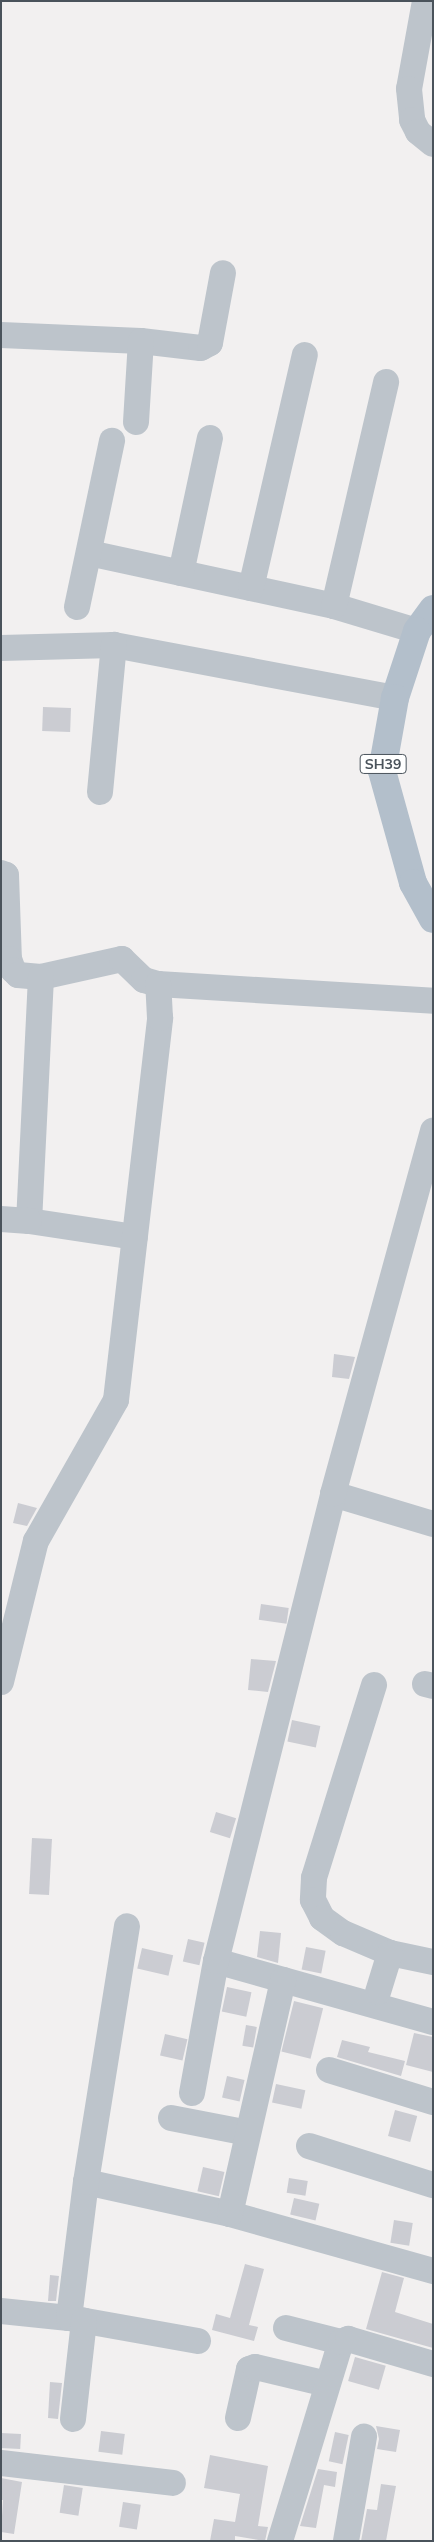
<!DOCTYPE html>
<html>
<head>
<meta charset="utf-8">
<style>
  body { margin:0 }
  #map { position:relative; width:434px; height:2542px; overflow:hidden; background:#f2f0f0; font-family:Mulish,sans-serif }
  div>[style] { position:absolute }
  .building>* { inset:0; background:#cbccd2; transform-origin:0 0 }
  .minor>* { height:26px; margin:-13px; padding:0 13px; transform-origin:13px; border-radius:13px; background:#bdc4cb }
  .major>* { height:28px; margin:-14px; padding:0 14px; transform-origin:14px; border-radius:14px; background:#b3bfcb }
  span { translate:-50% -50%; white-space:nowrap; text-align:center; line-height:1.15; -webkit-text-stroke:4.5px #fff; paint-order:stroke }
  .shield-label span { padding:1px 4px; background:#fff; border:1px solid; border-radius:4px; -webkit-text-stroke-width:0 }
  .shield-label { font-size:14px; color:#4a535b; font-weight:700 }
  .frame { position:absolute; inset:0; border:2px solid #4a535b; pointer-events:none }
</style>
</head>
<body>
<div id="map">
  <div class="building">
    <div style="left:43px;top:707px;width:28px;height:24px;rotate:2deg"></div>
    <div style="clip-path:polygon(334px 1354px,355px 1357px,349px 1379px,332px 1377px)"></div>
    <div style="clip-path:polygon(18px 1503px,37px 1508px,27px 1526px,13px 1523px)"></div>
    <div style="left:261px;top:1604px;width:28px;height:16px;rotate:8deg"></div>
    <div style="clip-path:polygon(251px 1659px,276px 1661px,268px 1692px,248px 1690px)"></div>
    <div style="left:292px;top:1720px;width:29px;height:22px;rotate:12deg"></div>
    <div style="left:216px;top:1812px;width:21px;height:21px;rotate:17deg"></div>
    <div style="left:32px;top:1838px;width:20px;height:56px;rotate:3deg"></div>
    <div style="clip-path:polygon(260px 1931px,281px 1933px,278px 1963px,257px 1957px)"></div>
    <div style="left:188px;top:1939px;width:17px;height:23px;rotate:13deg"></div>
    <div style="left:306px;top:1947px;width:20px;height:23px;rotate:11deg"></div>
    <div style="left:142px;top:1948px;width:32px;height:21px;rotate:13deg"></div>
    <div style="left:227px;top:1987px;width:25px;height:25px;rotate:12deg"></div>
    <div style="left:294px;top:2001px;width:30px;height:52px;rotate:14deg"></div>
    <div style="left:246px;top:2025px;width:11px;height:21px;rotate:10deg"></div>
    <div style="clip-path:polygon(414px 2033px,433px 2037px,433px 2072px,406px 2065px)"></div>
    <div style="left:165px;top:2034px;width:23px;height:22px;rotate:13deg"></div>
    <div style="clip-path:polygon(342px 2040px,370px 2047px,368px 2052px,405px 2061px,401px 2076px,337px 2057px)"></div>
    <div style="left:227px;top:2076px;width:18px;height:22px;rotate:13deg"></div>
    <div style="left:276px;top:2084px;width:30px;height:19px;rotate:12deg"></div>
    <div style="left:395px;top:2110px;width:23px;height:27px;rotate:15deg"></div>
    <div style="left:203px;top:2167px;width:22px;height:25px;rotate:13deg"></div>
    <div style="left:289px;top:2178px;width:19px;height:15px;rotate:9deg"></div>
    <div style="left:294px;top:2198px;width:26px;height:17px;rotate:13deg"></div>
    <div style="left:394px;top:2220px;width:19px;height:23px;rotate:9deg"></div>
    <div style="clip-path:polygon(245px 2264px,264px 2269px,249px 2325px,258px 2327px,254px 2341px,212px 2330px,216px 2314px,230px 2318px)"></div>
    <div style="clip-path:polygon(382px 2272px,404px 2278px,395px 2312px,433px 2324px,433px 2348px,366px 2329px)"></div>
    <div style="clip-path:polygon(50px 2275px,59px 2276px,56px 2301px,48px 2301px)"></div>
    <div style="left:355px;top:2357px;width:32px;height:25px;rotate:16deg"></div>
    <div style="clip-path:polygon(50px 2382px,62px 2383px,58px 2419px,48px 2418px)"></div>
    <div style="clip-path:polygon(376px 2426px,400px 2430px,396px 2452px,377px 2449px,379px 2439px)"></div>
    <div style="left:101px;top:2431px;width:24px;height:21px;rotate:7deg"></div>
    <div style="left:335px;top:2432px;width:14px;height:30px;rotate:12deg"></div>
    <div style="left:1px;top:2433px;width:20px;height:15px;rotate:3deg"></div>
    <div style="clip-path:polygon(210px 2455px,268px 2466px,258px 2526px,268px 2527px,265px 2541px,235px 2536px,235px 2541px,210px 2541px,214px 2519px,235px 2522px,240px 2494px,204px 2488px)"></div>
    <div style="clip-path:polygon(318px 2469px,337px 2472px,335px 2487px,324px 2485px,316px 2528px,300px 2526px)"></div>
    <div style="clip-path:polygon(1px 2478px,22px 2482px,14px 2534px,1px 2532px,3px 2500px,1px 2500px)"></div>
    <div style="clip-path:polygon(381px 2484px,396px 2486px,386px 2541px,361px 2541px,367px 2509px,377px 2510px)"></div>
    <div style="left:64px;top:2485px;width:19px;height:28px;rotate:9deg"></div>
    <div style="left:123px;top:2502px;width:18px;height:25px;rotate:9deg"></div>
  </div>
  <div class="minor">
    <div style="left:425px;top:1px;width:89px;rotate:100.3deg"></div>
    <div style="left:409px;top:89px;width:31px;rotate:84deg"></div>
    <div style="left:412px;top:120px;width:13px;rotate:63deg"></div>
    <div style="left:418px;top:132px;width:19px;rotate:39deg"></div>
    <div style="left:1px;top:335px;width:140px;rotate:2.5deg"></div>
    <div style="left:141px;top:341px;width:60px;rotate:6.7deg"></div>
    <div style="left:201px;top:348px;width:10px;rotate:-29deg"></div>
    <div style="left:210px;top:343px;width:71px;rotate:-79.5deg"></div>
    <div style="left:136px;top:422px;width:81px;rotate:-86.5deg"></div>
    <div style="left:89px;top:553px;width:251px;rotate:12.2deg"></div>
    <div style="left:334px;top:606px;width:87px;rotate:16.8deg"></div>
    <div style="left:181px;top:573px;width:138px;rotate:-77.9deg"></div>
    <div style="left:251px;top:588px;width:239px;rotate:-77deg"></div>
    <div style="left:334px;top:606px;width:230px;rotate:-76.9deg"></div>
    <div style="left:77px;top:607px;width:170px;rotate:-78.1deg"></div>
    <div style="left:1px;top:648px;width:113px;rotate:-1.5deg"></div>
    <div style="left:114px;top:645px;width:286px;rotate:10.7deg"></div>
    <div style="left:100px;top:792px;width:148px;rotate:-84.6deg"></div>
    <div style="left:1px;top:873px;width:5px;rotate:22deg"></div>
    <div style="left:6px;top:875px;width:84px;rotate:88deg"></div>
    <div style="left:9px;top:959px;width:12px;rotate:70deg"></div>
    <div style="left:13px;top:970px;width:7px;rotate:45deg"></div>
    <div style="left:18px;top:975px;width:23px;rotate:5deg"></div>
    <div style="left:41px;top:977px;width:83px;rotate:-12.5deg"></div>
    <div style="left:122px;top:959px;width:30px;rotate:44deg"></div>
    <div style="left:144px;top:980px;width:15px;rotate:16deg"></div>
    <div style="left:158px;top:984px;width:276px;rotate:3.5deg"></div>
    <div style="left:41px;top:977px;width:244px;rotate:92.8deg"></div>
    <div style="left:29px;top:1221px;width:107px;rotate:8.6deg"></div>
    <div style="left:1px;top:1219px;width:28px;rotate:4deg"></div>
    <div style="left:333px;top:1494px;width:104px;rotate:16.7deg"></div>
    <div style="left:1px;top:1682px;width:145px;rotate:-76.1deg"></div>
    <div style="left:36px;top:1541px;width:162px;rotate:-60.4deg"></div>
    <div style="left:116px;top:1400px;width:385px;rotate:-83.4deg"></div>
    <div style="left:160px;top:1018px;width:34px;rotate:-93deg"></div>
    <div style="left:425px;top:1684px;width:8px;rotate:14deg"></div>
    <div style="left:374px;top:1685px;width:202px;rotate:107.3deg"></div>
    <div style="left:314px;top:1878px;width:22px;rotate:93deg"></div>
    <div style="left:313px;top:1900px;width:20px;rotate:63deg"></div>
    <div style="left:322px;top:1918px;width:26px;rotate:36deg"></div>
    <div style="left:343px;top:1933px;width:51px;rotate:23.1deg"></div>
    <div style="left:390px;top:1953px;width:44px;rotate:11.8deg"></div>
    <div style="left:216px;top:1961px;width:225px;rotate:15.7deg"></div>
    <div style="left:378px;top:1992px;width:41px;rotate:-72.9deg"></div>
    <div style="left:329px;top:2070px;width:109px;rotate:17.1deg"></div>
    <div style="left:192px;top:2093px;width:134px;rotate:-79.7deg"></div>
    <div style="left:216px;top:1961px;width:481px;rotate:-75.9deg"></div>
    <div style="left:333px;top:1494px;width:377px;rotate:-74.6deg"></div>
    <div style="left:171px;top:2118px;width:78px;rotate:11deg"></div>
    <div style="left:309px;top:2146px;width:130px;rotate:17.5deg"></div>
    <div style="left:86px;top:2182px;width:148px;rotate:12.5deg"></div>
    <div style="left:230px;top:2214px;width:211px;rotate:15.7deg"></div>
    <div style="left:230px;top:2214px;width:240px;rotate:-77.2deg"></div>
    <div style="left:1px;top:2311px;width:68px;rotate:5.9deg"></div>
    <div style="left:69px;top:2318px;width:131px;rotate:10.1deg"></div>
    <div style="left:69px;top:2318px;width:137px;rotate:-82.9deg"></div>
    <div style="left:86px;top:2182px;width:259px;rotate:-80.9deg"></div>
    <div style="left:286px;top:2328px;width:57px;rotate:14.3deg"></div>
    <div style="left:238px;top:2418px;width:50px;rotate:-77.3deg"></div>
    <div style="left:249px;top:2369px;width:6px;rotate:-18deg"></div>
    <div style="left:255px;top:2367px;width:74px;rotate:13.3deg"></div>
    <div style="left:73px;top:2419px;width:99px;rotate:-83.6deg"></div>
    <div style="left:1px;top:2463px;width:173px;rotate:6.6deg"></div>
    <div style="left:280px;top:2541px;width:208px;rotate:-73deg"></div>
    <div style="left:341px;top:2342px;width:8px;rotate:-23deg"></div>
    <div style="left:348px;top:2339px;width:89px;rotate:16.4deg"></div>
    <div style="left:346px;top:2541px;width:106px;rotate:-80.2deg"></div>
  </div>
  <div class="major">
    <div style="left:433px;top:609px;width:27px;rotate:126deg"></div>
    <div style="left:417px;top:631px;width:71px;rotate:108.2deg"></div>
    <div style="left:395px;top:698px;width:74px;rotate:100.1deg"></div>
    <div style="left:382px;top:771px;width:116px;rotate:74.5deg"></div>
    <div style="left:413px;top:883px;width:41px;rotate:60.9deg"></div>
  </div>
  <div class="shield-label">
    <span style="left:383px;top:764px">SH39</span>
  </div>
  <div class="frame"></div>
</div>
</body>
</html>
